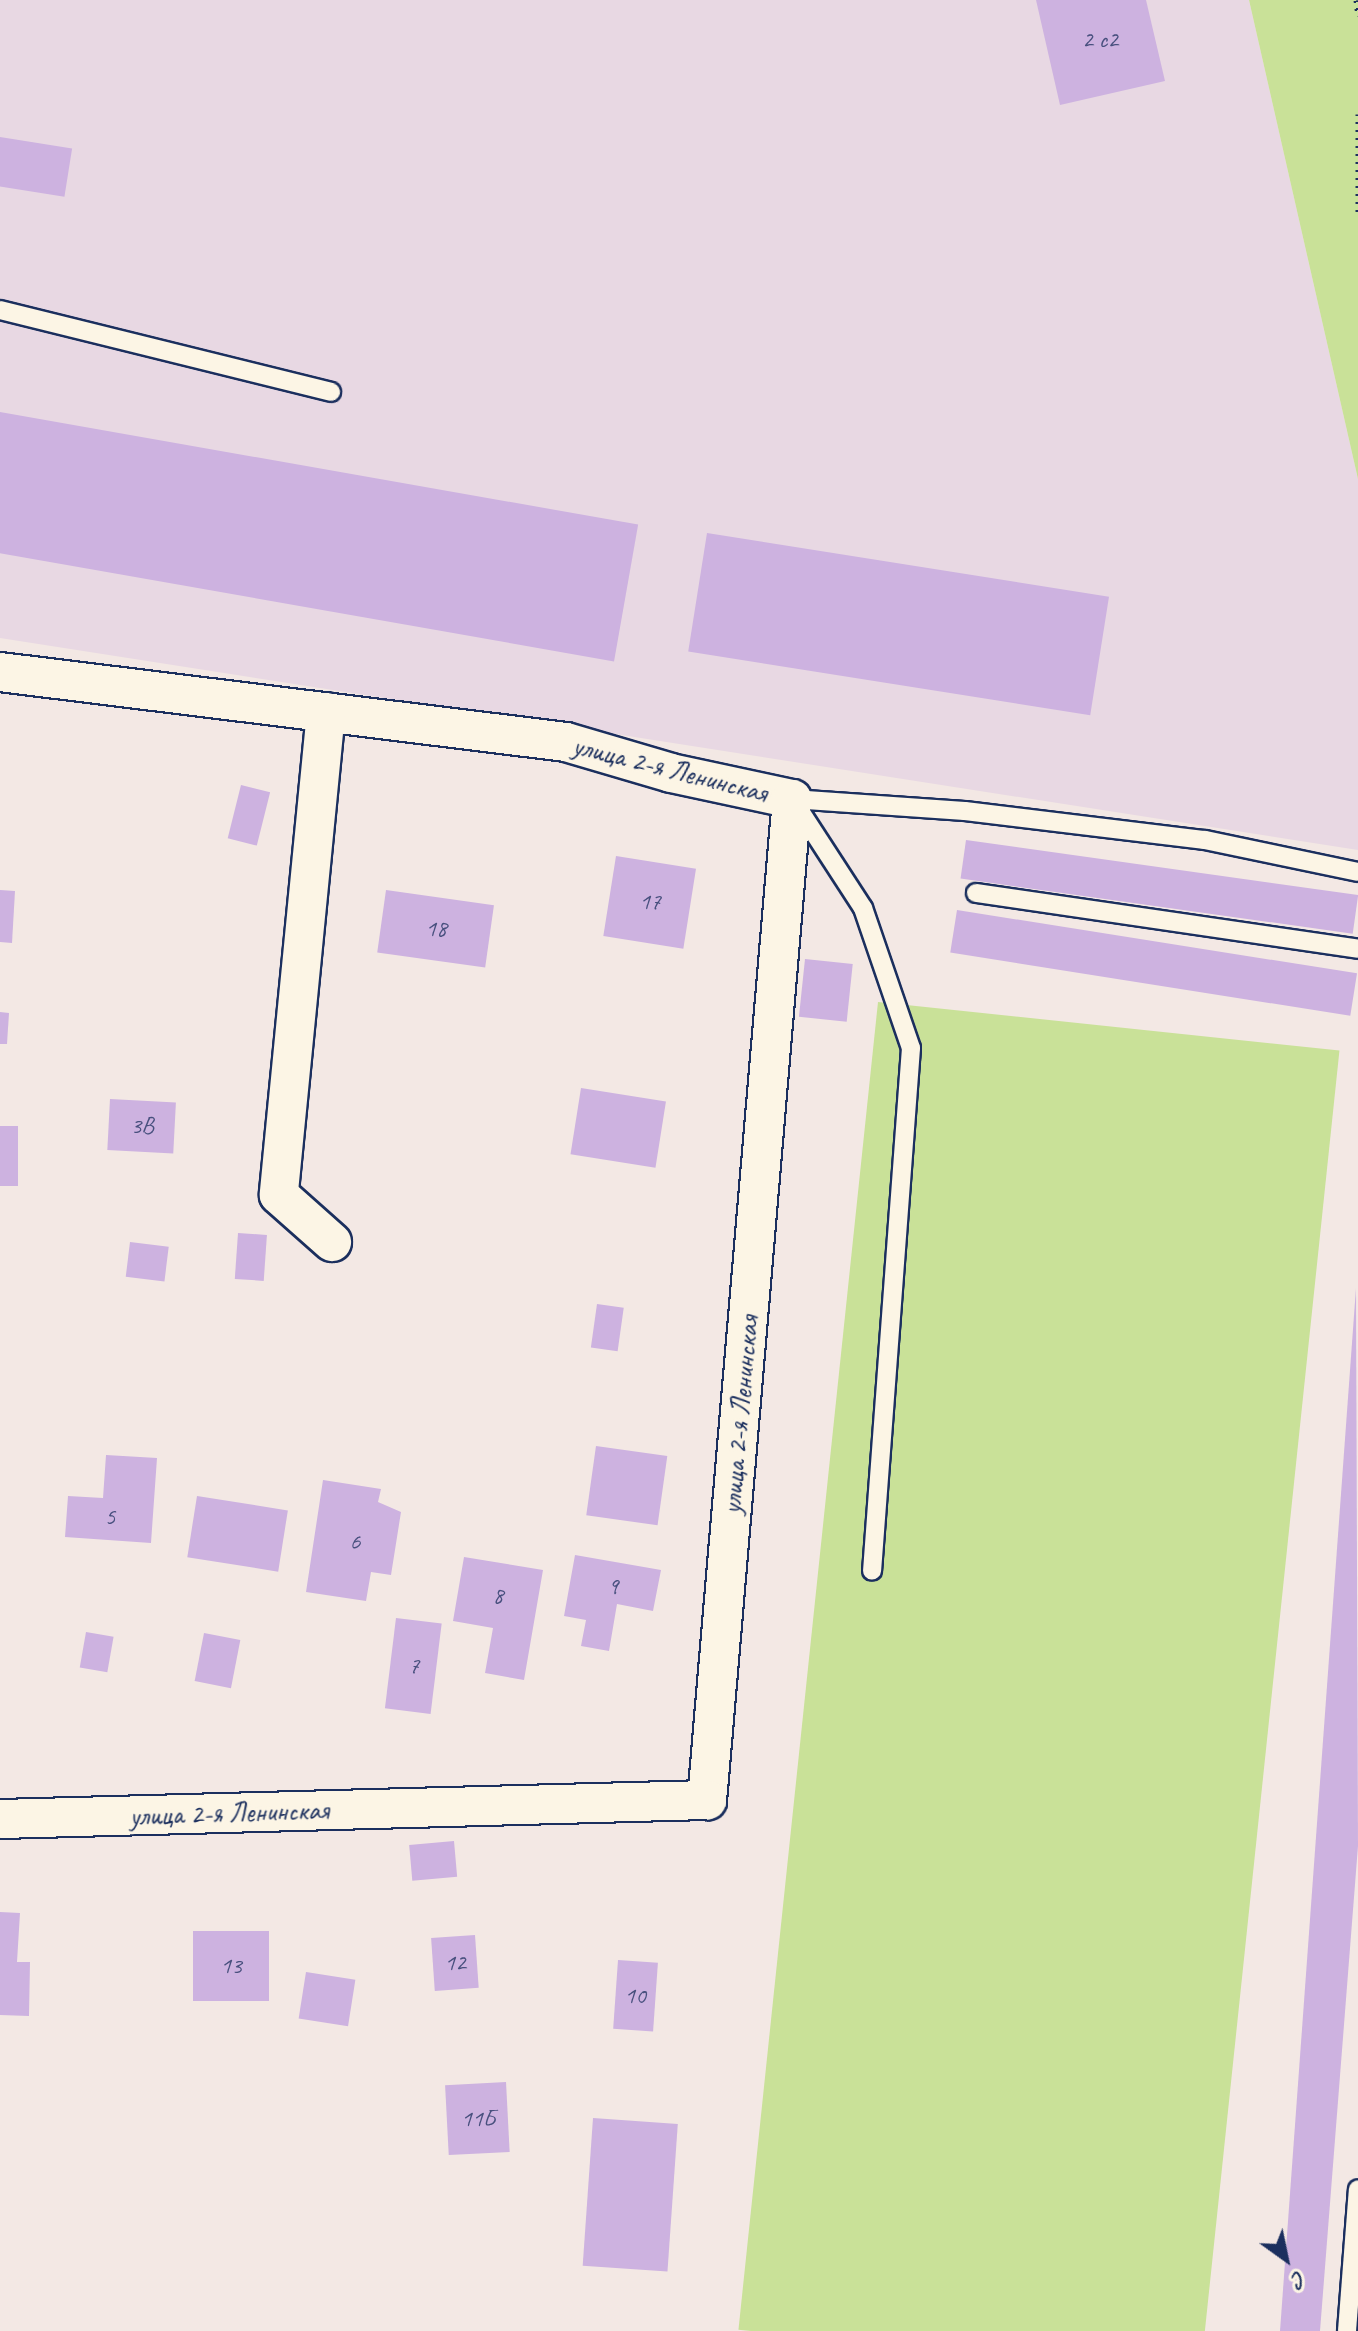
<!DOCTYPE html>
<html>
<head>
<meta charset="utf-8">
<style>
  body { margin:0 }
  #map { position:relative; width:1358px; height:2331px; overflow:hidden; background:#f3e8e4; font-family:Caveat,sans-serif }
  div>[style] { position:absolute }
  .built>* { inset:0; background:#e8d8e3 }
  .green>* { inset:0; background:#c9e198; transform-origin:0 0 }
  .building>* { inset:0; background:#cdb2e0; transform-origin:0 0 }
  .path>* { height:5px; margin-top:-2.5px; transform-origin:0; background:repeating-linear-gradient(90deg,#1b2f5e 0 2px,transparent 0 8px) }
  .roads { filter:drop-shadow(2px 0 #1b2f5e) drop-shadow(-2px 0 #1b2f5e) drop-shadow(0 2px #1b2f5e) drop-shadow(0 -2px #1b2f5e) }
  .service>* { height:18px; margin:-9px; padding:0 9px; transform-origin:9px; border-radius:9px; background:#fcf5e5 }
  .minor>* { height:38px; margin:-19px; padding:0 19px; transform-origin:19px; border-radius:19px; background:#fcf5e5 }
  span { translate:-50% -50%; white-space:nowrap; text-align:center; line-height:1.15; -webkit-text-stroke:6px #fcf5e5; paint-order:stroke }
  .number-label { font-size:24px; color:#48507e }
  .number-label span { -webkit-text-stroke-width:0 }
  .street-label { font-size:28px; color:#1b2f5e }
  .north { position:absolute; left:1246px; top:2219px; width:80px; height:80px; -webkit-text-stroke:6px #fcf5e5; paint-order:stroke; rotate:147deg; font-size:22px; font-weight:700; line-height:32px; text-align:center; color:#1b2f5e }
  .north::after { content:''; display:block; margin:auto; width:28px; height:36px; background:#1b2f5e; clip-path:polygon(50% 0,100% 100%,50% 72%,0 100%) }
</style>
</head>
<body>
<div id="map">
  <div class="built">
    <div style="clip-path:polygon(0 0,1249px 0,1358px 479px,1358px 850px,0 638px)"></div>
  </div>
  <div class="green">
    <div style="clip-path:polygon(1249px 0,1358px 0,1358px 479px)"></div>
    <div style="left:878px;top:1002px;width:464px;height:1335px;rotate:6deg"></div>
  </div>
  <div class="building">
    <div style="clip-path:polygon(1036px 0,1146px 0,1165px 81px,1060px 105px)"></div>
    <div style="left:0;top:137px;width:73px;height:49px;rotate:9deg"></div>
    <div style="left:0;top:412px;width:648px;height:139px;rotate:10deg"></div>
    <div style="left:707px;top:533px;width:407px;height:120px;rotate:9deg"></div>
    <div style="left:241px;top:785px;width:30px;height:55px;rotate:14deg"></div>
    <div style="left:966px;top:840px;width:396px;height:39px;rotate:8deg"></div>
    <div style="left:616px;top:856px;width:81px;height:81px;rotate:9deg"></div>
    <div style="clip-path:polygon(0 890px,15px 891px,12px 943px,0 942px)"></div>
    <div style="left:386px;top:890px;width:109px;height:63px;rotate:8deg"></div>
    <div style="left:957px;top:910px;width:405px;height:43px;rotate:9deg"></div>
    <div style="left:805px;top:959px;width:48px;height:58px;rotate:6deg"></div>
    <div style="clip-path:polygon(0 1012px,9px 1013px,7px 1044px,0 1044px)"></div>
    <div style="left:581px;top:1088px;width:86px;height:67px;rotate:9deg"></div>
    <div style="left:110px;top:1099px;width:66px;height:51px;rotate:3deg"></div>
    <div style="left:0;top:1126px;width:18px;height:60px"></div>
    <div style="left:238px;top:1233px;width:29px;height:46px;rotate:4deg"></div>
    <div style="left:130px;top:1242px;width:39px;height:35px;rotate:7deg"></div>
    <div style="clip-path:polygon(1356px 1288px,1358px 1846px,1320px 2331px,1280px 2331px)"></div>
    <div style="left:597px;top:1304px;width:27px;height:44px;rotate:8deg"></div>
    <div style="left:596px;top:1446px;width:72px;height:70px;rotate:8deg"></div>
    <div style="clip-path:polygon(106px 1455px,157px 1458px,151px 1543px,65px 1537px,68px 1496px,103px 1498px)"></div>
    <div style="clip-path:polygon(323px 1480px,381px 1489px,378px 1502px,401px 1512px,391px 1575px,371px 1572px,366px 1601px,306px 1592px)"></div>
    <div style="left:197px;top:1496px;width:92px;height:62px;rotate:9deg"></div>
    <div style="clip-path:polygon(575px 1555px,661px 1570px,653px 1611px,617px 1604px,609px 1651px,581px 1646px,586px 1620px,564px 1616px)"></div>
    <div style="clip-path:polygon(464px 1557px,543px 1570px,524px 1680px,485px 1673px,493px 1628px,453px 1621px)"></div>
    <div style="left:396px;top:1618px;width:46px;height:91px;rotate:7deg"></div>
    <div style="left:86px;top:1632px;width:28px;height:36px;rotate:10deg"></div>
    <div style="left:204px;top:1633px;width:37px;height:49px;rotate:11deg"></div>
    <div style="left:454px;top:1841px;width:36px;height:45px;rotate:85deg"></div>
    <div style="clip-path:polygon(0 1912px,20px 1913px,17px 1962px,30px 1962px,29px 2016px,0 2015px)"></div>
    <div style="left:193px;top:1931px;width:76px;height:70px"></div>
    <div style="left:475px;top:1935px;width:53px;height:44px;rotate:86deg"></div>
    <div style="left:618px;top:1960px;width:40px;height:69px;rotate:4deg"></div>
    <div style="left:306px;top:1972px;width:50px;height:47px;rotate:9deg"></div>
    <div style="left:506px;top:2082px;width:70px;height:61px;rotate:87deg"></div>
    <div style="left:593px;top:2118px;width:85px;height:148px;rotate:4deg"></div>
  </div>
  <div class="path">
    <div style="left:1356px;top:0;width:16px;rotate:83deg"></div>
    <div style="left:1358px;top:114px;width:100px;rotate:90deg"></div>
  </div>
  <div class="roads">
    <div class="service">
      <div style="left:0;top:310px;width:341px;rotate:13.9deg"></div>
      <div style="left:792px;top:799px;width:173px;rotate:4deg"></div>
      <div style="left:965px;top:811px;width:242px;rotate:6.9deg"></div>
      <div style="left:1205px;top:840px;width:156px;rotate:11.8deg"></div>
      <div style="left:796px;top:805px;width:123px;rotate:57deg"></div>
      <div style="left:863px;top:908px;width:148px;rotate:71.1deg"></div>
      <div style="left:911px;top:1048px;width:524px;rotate:94.26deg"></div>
      <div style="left:976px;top:893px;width:386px;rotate:8.3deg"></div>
      <div style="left:1347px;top:2331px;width:142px;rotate:-85.6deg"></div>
    </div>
    <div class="minor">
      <div style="left:0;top:672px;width:570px;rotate:7.05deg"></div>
      <div style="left:566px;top:742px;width:109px;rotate:16.4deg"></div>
      <div style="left:671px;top:773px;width:124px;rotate:12.1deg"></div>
      <div style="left:792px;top:799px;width:1005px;rotate:94.85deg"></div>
      <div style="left:707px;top:1800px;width:707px;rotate:178.46deg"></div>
      <div style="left:326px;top:712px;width:485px;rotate:95.6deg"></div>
      <div style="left:279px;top:1195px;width:71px;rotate:41.6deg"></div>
    </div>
  </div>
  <div class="number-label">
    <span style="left:1100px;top:40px">2 с2</span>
    <span style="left:650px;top:902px">17</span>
    <span style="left:436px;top:929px">18</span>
    <span style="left:142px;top:1126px">3В</span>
    <span style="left:110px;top:1517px">5</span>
    <span style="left:355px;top:1542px">6</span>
    <span style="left:613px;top:1587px">9</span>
    <span style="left:498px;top:1596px">8</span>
    <span style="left:414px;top:1666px">7</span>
    <span style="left:455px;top:1963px">12</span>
    <span style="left:231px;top:1966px">13</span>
    <span style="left:635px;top:1996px">10</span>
    <span style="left:478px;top:2119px">11Б</span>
  </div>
  <div class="street-label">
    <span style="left:670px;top:769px;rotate:14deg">улица 2-я Ленинская</span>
    <span style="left:740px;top:1415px;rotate:-85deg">улица 2-я Ленинская</span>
    <span style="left:229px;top:1813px;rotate:-2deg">улица 2-я Ленинская</span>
  </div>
  <div class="north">С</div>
</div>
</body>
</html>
